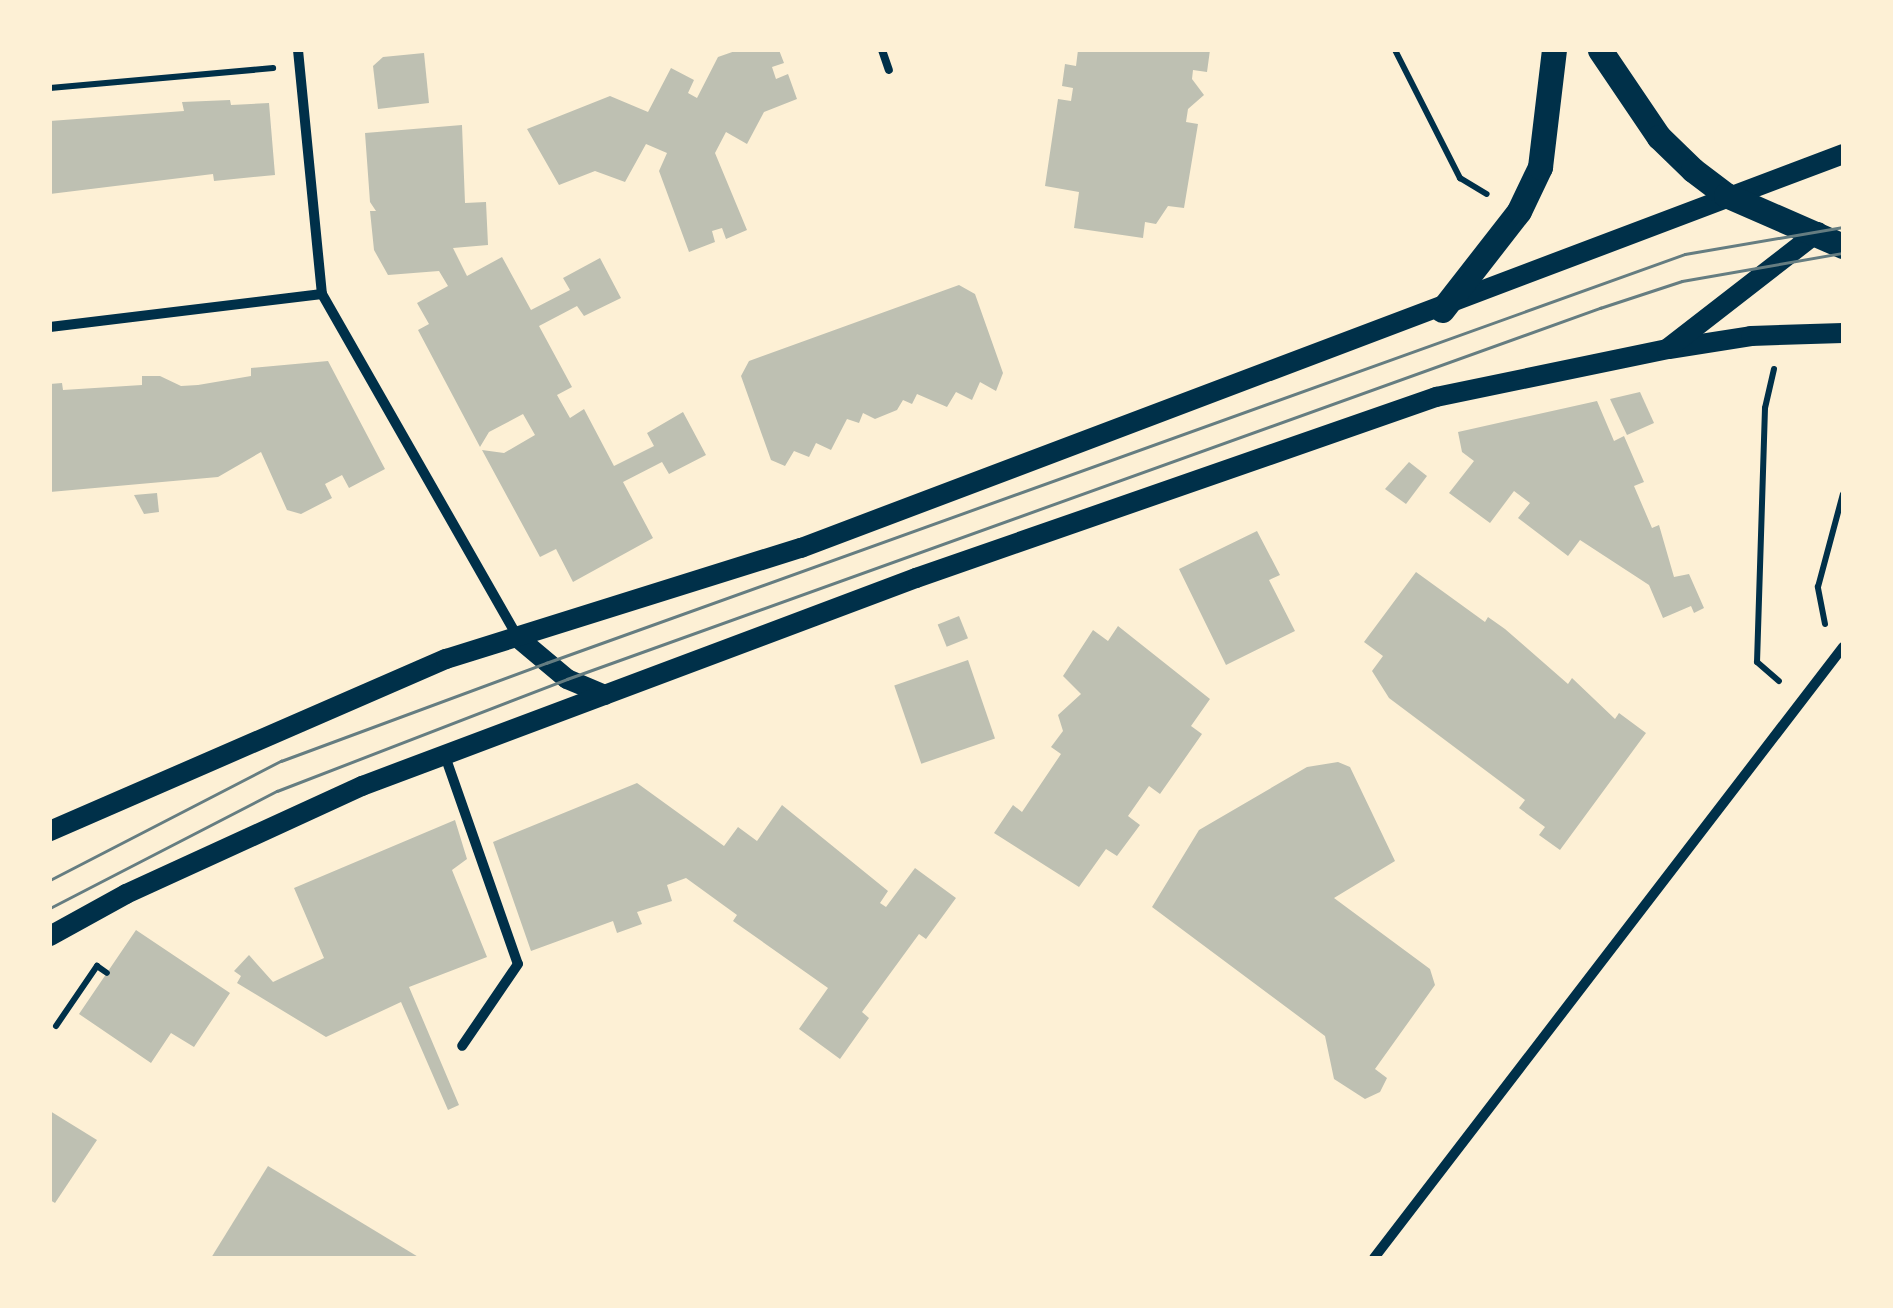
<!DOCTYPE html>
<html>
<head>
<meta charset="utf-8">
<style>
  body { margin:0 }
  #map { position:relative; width:1893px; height:1308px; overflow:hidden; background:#fdf0d5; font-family:"IBM Plex Sans",sans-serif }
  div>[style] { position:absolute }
  .building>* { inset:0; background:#bec0b2; transform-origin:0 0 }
  .path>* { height:6px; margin:-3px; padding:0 3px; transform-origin:3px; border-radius:3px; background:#003049 }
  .service>* { height:8px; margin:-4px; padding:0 4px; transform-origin:4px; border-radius:4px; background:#003049 }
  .minor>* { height:10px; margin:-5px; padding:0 5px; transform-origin:5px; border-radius:5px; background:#003049 }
  .secondary>* { height:20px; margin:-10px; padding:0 10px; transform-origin:10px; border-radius:10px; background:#003049 }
  .primary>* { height:25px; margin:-12.5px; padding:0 12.5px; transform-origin:12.5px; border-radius:12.5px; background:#003049 }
  .tram>* { height:2.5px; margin:-1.25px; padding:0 1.25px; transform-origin:1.25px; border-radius:1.25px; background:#657d81 }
  span { translate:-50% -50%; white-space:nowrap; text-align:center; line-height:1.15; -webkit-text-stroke:8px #fdf0d5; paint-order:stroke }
  .frame { position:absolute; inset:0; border:52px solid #fdf0d5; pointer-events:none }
</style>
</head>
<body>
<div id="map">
  <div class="building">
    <div style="clip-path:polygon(738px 50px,779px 50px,784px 63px,772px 67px,776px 79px,788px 74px,797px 99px,764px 112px,747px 144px,726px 132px,715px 153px,747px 230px,726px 239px,722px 228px,712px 231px,715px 242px,689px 252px,659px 171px,667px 153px,646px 144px,625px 182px,595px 171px,559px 185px,527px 129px,610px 96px,648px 112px,671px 68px,694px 80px,688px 93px,697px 98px,718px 57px)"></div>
    <div style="clip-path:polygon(1078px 50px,1210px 50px,1207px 72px,1193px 70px,1192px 79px,1204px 95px,1188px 109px,1186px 122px,1198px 124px,1184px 208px,1168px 206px,1156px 224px,1145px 222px,1143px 238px,1074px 228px,1079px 192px,1045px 186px,1058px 99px,1071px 101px,1073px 88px,1062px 86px,1065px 64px,1076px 66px)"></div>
    <div style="clip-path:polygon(424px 53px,429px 103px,378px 109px,373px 66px,383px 57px)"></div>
    <div style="clip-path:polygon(230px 100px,231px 105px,269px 103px,275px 175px,214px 181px,213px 174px,50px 194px,50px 121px,184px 111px,182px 102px)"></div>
    <div style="clip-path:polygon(462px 125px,465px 203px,486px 202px,488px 245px,453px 248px,467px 276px,502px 257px,531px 310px,570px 290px,563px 278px,600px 258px,621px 298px,584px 316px,577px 306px,539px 326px,572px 387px,557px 395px,570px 418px,584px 409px,614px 466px,654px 446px,647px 433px,683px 412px,706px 455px,669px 474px,662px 462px,623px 482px,653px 538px,573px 582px,556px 549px,540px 557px,482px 450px,504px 453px,535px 435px,523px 414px,489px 432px,480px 447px,418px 330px,429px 324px,417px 303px,448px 286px,439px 271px,388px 275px,374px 250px,370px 211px,376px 211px,370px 202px,365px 133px)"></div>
    <div style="clip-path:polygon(959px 285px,975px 294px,1003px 373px,996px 391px,980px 382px,972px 400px,956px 392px,947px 407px,917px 394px,912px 404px,903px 400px,897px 410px,875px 419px,863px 413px,859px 423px,847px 419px,831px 450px,816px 443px,809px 457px,794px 451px,785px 466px,771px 460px,741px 376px,749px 361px)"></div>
    <div style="clip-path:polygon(328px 361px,385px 469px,349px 488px,342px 475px,325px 484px,332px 498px,301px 514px,287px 510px,261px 452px,218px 477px,50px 492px,50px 384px,62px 383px,63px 390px,142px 385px,142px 376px,160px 376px,181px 386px,198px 385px,251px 376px,251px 368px)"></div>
    <div style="clip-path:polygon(1640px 392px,1654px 423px,1627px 435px,1610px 399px)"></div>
    <div style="clip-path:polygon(1597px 401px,1614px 441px,1624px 436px,1637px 466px,1644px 482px,1634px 486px,1652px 528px,1659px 525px,1674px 577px,1689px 574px,1704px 608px,1694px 613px,1691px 606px,1663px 618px,1649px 585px,1580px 540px,1568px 556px,1518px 518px,1530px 503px,1514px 491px,1490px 523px,1449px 493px,1474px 461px,1462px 452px,1458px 432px)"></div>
    <div style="clip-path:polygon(1409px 462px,1427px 476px,1406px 504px,1385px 489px)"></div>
    <div style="clip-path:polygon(157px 493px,159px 512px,144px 514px,134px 495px)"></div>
    <div style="clip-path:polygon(1257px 531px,1280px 575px,1269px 580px,1295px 631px,1226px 665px,1179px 569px)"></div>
    <div style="clip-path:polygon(1416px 572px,1485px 622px,1488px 617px,1505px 629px,1568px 684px,1572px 678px,1615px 719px,1619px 713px,1646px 733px,1560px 850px,1539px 835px,1545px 827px,1519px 808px,1525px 800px,1389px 698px,1372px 671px,1383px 656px,1364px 642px)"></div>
    <div style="left:959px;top:616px;width:24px;height:23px;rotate:68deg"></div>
    <div style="clip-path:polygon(1118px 626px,1210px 699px,1191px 726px,1202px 734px,1160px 794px,1149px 786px,1128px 816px,1140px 825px,1117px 856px,1106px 849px,1079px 887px,994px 833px,1013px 805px,1022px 812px,1061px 754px,1051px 747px,1063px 731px,1058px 715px,1081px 694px,1063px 676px,1093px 630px,1108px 641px)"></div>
    <div style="left:968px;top:660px;width:83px;height:78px;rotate:71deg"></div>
    <div style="clip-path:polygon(1338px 762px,1350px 767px,1395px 861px,1334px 898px,1430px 969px,1435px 985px,1375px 1069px,1387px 1078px,1380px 1092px,1365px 1099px,1334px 1079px,1325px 1036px,1152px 907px,1199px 830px,1307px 767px)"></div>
    <div style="clip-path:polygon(637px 783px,724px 846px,738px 827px,757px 841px,782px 805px,888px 891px,880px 903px,886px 907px,915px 868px,956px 898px,926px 939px,919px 934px,862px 1012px,869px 1018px,840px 1059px,799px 1029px,828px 988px,733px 921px,737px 915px,686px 878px,667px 885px,672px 901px,637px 912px,642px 924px,617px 933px,613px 921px,531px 951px,493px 842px)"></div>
    <div style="clip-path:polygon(455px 820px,467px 859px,452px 870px,487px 957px,409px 987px,459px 1105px,448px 1110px,401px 1002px,326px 1037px,237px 983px,241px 976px,234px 971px,249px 955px,273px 982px,324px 958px,294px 888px)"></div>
    <div style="clip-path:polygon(136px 930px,230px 993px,194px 1047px,171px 1033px,151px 1063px,79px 1014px)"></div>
    <div style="clip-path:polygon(50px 1111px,97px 1140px,55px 1203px,50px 1200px)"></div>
    <div style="clip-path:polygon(268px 1166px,420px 1258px,211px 1258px)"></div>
  </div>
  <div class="path">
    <div style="left:1395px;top:50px;width:144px;rotate:63.1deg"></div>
    <div style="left:1460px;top:178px;width:31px;rotate:31deg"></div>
    <div style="left:50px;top:88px;width:224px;rotate:-5.1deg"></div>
    <div style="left:1774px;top:369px;width:40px;rotate:103deg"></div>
    <div style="left:1765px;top:408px;width:254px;rotate:91.8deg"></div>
    <div style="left:1757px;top:662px;width:29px;rotate:41deg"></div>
    <div style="left:1825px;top:624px;width:38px;rotate:-101deg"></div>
    <div style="left:1818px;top:587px;width:96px;rotate:-75deg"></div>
    <div style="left:56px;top:1026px;width:73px;rotate:-55.7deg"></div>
    <div style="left:97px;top:966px;width:12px;rotate:35deg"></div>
  </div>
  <div class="service">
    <div style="left:882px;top:50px;width:21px;rotate:71deg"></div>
  </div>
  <div class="minor">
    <div style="left:298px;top:50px;width:245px;rotate:84.4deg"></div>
    <div style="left:322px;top:294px;width:394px;rotate:60.3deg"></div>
    <div style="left:50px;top:327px;width:274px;rotate:-6.9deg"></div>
    <div style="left:445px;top:756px;width:220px;rotate:70.7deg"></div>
    <div style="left:518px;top:964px;width:99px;rotate:124.3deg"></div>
    <div style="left:1374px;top:1258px;width:770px;rotate:-52.49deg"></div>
  </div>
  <div class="secondary">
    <div style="left:1669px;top:349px;width:83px;rotate:-9deg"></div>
    <div style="left:1751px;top:336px;width:92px;rotate:-1.9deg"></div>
    <div style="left:517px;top:637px;width:65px;rotate:40deg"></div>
    <div style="left:567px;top:679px;width:41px;rotate:22.8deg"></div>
    <div style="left:50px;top:831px;width:432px;rotate:-23.5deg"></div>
    <div style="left:446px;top:659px;width:372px;rotate:-17.4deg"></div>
    <div style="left:801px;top:548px;width:1114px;rotate:-20.71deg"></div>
    <div style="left:50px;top:936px;width:87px;rotate:-28.9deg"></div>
    <div style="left:126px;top:894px;width:260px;rotate:-24.6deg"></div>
    <div style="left:362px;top:786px;width:592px;rotate:-20.58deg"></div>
    <div style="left:916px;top:578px;width:551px;rotate:-19.19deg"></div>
    <div style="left:1436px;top:397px;width:236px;rotate:-11.7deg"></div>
    <div style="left:1667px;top:349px;width:191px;rotate:-37.8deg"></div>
  </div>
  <div class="primary">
    <div style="left:1600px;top:50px;width:105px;rotate:55.9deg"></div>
    <div style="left:1659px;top:137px;width:47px;rotate:44.1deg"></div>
    <div style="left:1693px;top:170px;width:41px;rotate:37.1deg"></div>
    <div style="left:1726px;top:195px;width:128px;rotate:23.6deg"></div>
    <div style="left:1442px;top:310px;width:125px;rotate:-52.1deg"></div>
    <div style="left:1519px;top:211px;width:49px;rotate:-64.5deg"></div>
    <div style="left:1540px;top:167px;width:118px;rotate:-83.2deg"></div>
  </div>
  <div class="tram">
    <div style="left:50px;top:880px;width:260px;rotate:-27.3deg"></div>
    <div style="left:281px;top:761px;width:283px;rotate:-20.3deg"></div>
    <div style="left:546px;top:663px;width:1210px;rotate:-19.75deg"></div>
    <div style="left:1685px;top:254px;width:160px;rotate:-9.7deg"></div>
    <div style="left:50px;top:908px;width:255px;rotate:-27.3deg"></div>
    <div style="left:277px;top:791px;width:311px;rotate:-21.1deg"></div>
    <div style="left:567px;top:679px;width:1098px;rotate:-19.76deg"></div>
    <div style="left:1600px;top:308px;width:86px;rotate:-18.2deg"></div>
    <div style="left:1682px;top:281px;width:163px;rotate:-9.9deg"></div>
  </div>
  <div class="frame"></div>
</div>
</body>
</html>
